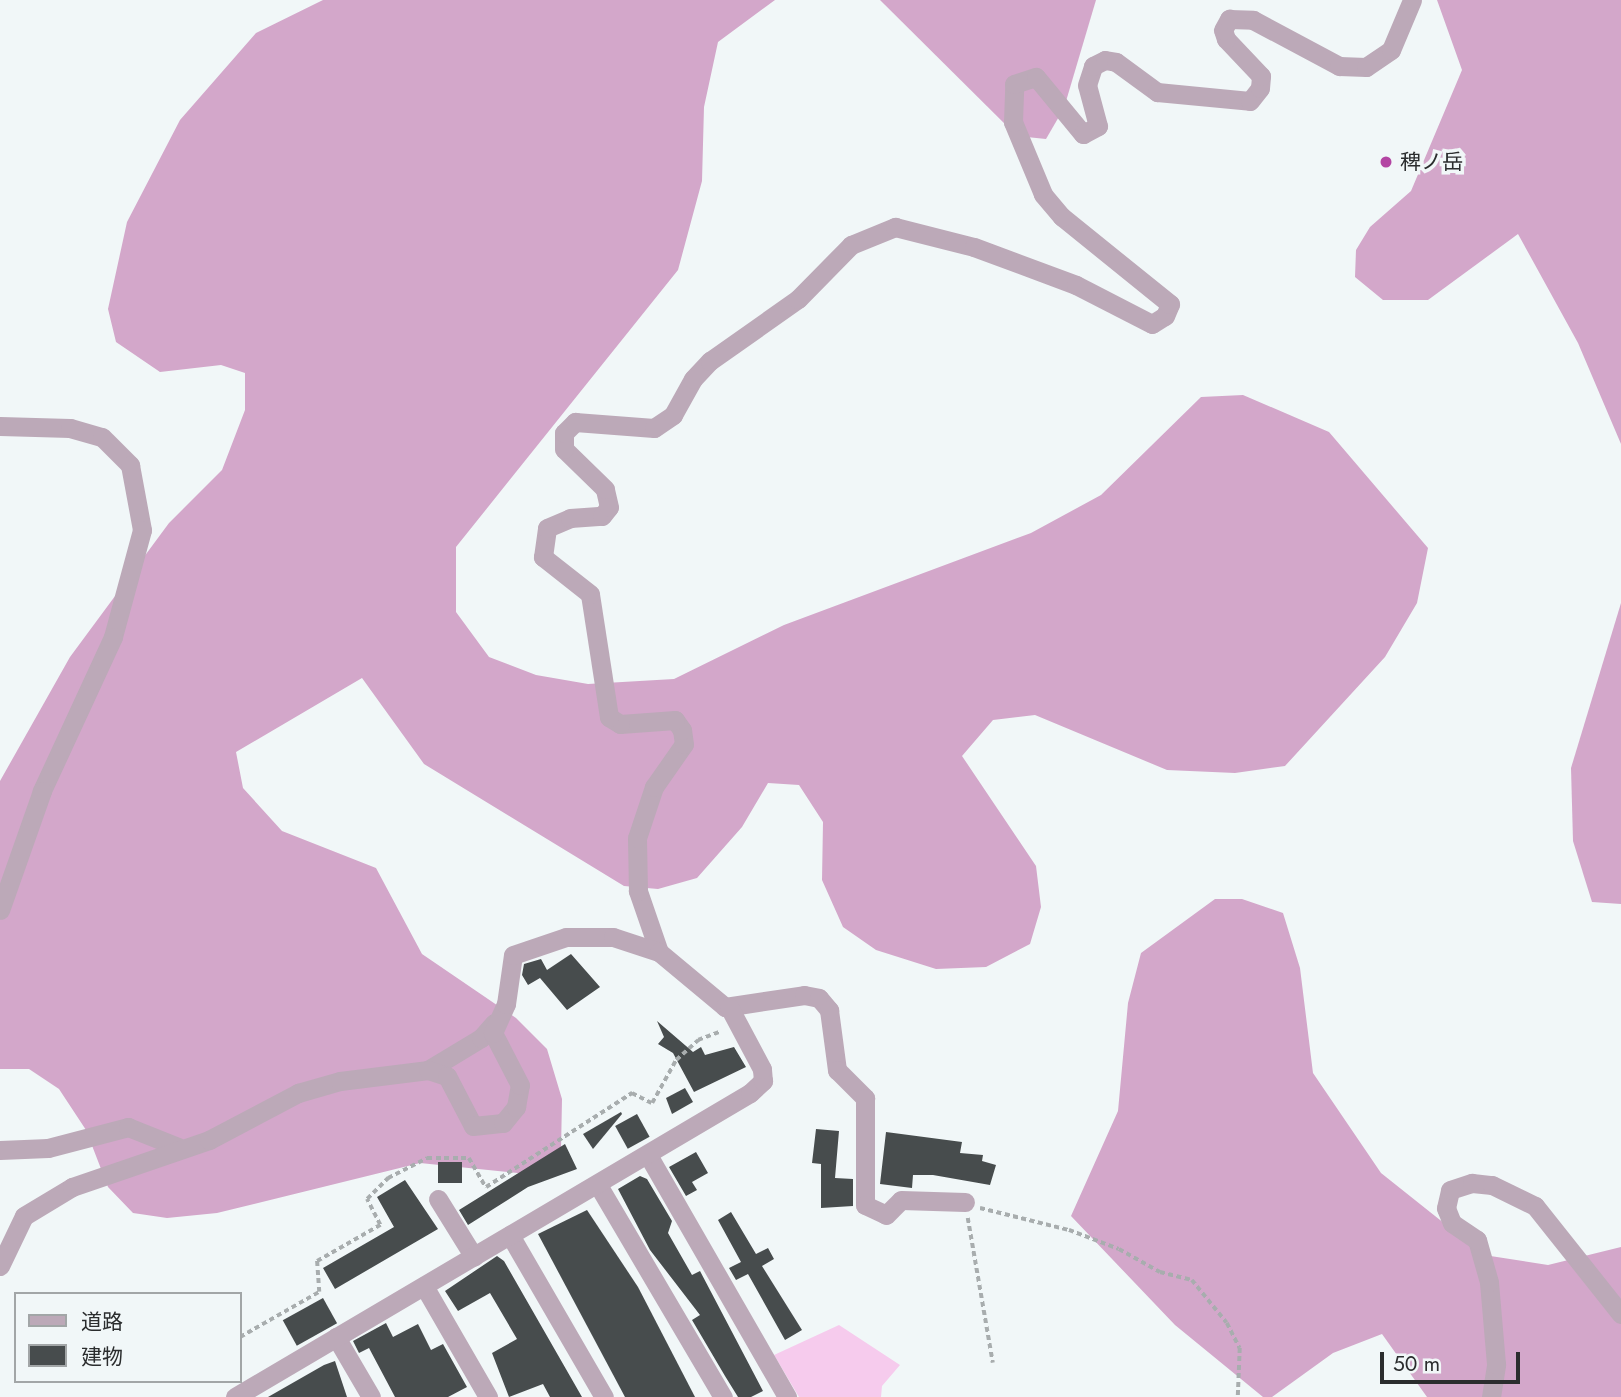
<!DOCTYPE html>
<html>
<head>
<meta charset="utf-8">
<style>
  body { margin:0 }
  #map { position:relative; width:1621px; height:1397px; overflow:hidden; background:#f1f7f8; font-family:Jost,"Noto Sans JP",sans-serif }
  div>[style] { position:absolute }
  .green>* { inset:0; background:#f6cbed }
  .forest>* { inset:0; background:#d3a7ca }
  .building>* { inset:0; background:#474c4d; transform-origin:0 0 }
  .path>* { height:3.5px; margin-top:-1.75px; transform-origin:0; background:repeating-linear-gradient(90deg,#a8adae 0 5px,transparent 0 8.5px) }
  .minor>* { height:19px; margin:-9.5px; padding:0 9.5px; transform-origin:9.5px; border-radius:9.5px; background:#bca9b8 }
  .dots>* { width:19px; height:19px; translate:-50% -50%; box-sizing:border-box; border:4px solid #f1f7f8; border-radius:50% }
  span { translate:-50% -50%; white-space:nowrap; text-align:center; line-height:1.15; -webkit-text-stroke:7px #f1f7f8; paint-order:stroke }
  .poi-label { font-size:21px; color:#2b2d2e }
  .left { translate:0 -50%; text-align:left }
  .legend { position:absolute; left:14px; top:1292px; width:228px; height:91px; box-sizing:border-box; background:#f1f7f8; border:2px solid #a2a6a7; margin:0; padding:9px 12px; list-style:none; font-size:21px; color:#2b2d2e }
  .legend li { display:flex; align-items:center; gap:14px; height:35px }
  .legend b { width:35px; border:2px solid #a2a6a7 }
  .scale { position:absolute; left:1380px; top:1352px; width:140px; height:32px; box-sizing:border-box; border:4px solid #2b2d2e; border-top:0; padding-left:9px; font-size:21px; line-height:24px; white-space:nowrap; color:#2b2d2e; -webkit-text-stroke:5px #f1f7f8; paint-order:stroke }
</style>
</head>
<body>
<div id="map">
  <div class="green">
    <div style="clip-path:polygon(839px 1325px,900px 1365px,882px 1386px,881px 1397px,799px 1397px,774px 1355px)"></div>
  </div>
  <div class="forest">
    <div style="clip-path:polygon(323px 0,775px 0,718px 42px,704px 107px,702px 181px,678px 270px,456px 547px,456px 612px,489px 657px,536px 675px,588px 684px,674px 679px,784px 625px,1031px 533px,1101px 495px,1201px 397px,1243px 395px,1329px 432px,1428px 548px,1417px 603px,1385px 657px,1285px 766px,1235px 773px,1167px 770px,1035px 715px,993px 720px,962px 756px,1036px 866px,1041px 907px,1030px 944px,986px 967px,936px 969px,876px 950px,843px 927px,822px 880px,823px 822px,799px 785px,768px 783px,742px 827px,697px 878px,658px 889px,624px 886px,424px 764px,362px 678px,236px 752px,243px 788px,282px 831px,376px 868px,422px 954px,516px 1018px,547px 1049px,562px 1099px,561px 1151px,527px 1174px,420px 1163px,217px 1213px,167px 1218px,133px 1213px,108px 1187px,86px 1130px,59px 1089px,29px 1069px,0 1069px,0 781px,70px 657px,169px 523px,222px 470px,245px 410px,245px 373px,221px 365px,160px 372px,116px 342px,108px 309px,127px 222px,180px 120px,256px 33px)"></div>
    <div style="clip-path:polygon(880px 0,1096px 0,1064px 108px,1046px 139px,1017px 136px)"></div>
    <div style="clip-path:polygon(1437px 0,1621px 0,1621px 444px,1578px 343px,1518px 234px,1428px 300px,1383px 300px,1355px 277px,1356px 250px,1370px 227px,1411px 191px,1462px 70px)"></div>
    <div style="clip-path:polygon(1621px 603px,1621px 904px,1592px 902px,1573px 841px,1571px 768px)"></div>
    <div style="clip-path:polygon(1215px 899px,1242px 899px,1283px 913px,1300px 968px,1313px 1073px,1381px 1173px,1484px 1255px,1548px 1265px,1621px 1247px,1621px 1397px,1427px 1397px,1382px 1334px,1333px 1353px,1272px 1397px,1263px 1397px,1175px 1325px,1071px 1216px,1118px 1111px,1128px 1003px,1141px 953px)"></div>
  </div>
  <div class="building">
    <div style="clip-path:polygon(571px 954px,600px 987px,567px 1010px,540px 978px,528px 985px,522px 975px,524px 964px,541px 959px,547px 970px)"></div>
    <div style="clip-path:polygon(657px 1021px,693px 1052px,701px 1047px,705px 1055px,734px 1047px,746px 1067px,694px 1092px,673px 1053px,658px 1044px,664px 1037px)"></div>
    <div style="clip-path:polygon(685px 1088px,693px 1102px,672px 1114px,666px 1098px)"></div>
    <div style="clip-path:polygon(621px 1112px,622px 1114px,593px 1149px,583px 1134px)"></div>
    <div style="left:637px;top:1114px;width:26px;height:25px;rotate:61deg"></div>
    <div style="clip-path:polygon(816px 1129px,839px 1131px,835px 1178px,853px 1179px,853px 1206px,821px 1208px,821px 1164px,812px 1163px)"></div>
    <div style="clip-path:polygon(886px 1132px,962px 1142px,960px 1153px,983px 1155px,982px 1161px,996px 1165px,990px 1185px,933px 1175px,913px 1175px,912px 1188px,880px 1184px)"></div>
    <div style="clip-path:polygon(565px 1144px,577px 1169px,528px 1187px,468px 1225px,459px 1210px)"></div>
    <div style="clip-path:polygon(696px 1152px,708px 1173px,692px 1182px,697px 1190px,686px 1196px,669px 1167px)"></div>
    <div style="left:438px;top:1162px;width:24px;height:21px"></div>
    <div style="clip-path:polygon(640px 1176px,647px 1179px,672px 1221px,668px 1233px,692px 1275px,700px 1271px,763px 1391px,751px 1397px,738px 1397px,725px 1376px,692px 1320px,700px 1315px,650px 1250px,618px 1189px)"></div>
    <div style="clip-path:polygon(405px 1180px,438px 1229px,335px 1289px,323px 1268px,394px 1227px,377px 1197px)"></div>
    <div style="clip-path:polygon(587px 1210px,638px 1287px,695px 1397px,625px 1397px,538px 1234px)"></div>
    <div style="clip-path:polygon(731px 1212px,756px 1254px,768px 1248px,774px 1259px,762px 1266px,802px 1330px,785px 1340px,748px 1274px,736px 1280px,729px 1268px,741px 1262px,718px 1220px)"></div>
    <div style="clip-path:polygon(497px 1256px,504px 1261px,582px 1397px,550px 1397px,543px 1384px,509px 1397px,492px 1353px,517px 1339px,490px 1293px,458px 1311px,445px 1291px)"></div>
    <div style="left:323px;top:1298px;width:29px;height:46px;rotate:61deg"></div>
    <div style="clip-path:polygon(386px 1323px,393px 1337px,418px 1324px,431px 1350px,443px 1344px,467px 1387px,448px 1397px,395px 1397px,369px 1348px,359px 1353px,353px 1341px)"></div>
    <div style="clip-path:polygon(335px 1361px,347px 1397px,268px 1397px,324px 1365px)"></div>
  </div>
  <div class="path">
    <div style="left:980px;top:1208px;width:92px;rotate:13.9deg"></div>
    <div style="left:1069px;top:1230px;width:53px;rotate:20.8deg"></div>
    <div style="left:1119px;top:1249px;width:47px;rotate:29.3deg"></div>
    <div style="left:1160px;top:1272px;width:33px;rotate:14deg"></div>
    <div style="left:1192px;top:1280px;width:55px;rotate:50.9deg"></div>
    <div style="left:1227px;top:1323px;width:28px;rotate:63deg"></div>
    <div style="left:1240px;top:1348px;width:49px;rotate:92.3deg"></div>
    <div style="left:968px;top:1218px;width:147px;rotate:80.2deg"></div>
    <div style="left:240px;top:1337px;width:91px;rotate:-29.7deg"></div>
    <div style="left:319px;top:1292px;width:31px;rotate:-94deg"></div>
    <div style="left:317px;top:1261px;width:73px;rotate:-29.7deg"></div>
    <div style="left:380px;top:1225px;width:29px;rotate:-117deg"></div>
    <div style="left:367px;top:1199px;width:30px;rotate:-45deg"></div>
    <div style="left:388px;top:1178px;width:44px;rotate:-27.1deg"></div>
    <div style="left:427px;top:1158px;width:42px"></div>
    <div style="left:469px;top:1158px;width:34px;rotate:60deg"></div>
    <div style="left:486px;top:1187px;width:174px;rotate:-32.8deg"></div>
    <div style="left:632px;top:1093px;width:22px;rotate:27deg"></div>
    <div style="left:652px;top:1103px;width:49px;rotate:-60.8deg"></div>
    <div style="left:676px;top:1060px;width:30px;rotate:-42deg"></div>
    <div style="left:698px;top:1040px;width:25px;rotate:-21deg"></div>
  </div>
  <div class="minor">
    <div style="left:0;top:426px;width:70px;rotate:1.6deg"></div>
    <div style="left:70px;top:428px;width:33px;rotate:16deg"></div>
    <div style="left:102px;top:437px;width:40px;rotate:45deg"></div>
    <div style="left:130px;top:465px;width:66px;rotate:79.5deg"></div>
    <div style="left:142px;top:530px;width:111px;rotate:105.2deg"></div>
    <div style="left:113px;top:637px;width:170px;rotate:114.8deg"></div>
    <div style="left:42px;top:791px;width:126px;rotate:109.4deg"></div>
    <div style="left:659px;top:952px;width:65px;rotate:-109deg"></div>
    <div style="left:638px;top:891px;width:53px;rotate:-91.1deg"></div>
    <div style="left:637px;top:838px;width:54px;rotate:-71.6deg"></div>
    <div style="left:654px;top:787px;width:52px;rotate:-55.1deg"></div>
    <div style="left:684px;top:744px;width:14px;rotate:-98deg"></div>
    <div style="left:682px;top:730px;width:12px;rotate:-125deg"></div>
    <div style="left:675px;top:720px;width:55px;rotate:175.8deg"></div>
    <div style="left:620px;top:724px;width:13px;rotate:-148deg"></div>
    <div style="left:609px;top:717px;width:124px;rotate:-98.8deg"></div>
    <div style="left:590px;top:594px;width:60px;rotate:-141.8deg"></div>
    <div style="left:543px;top:557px;width:29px;rotate:-82deg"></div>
    <div style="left:547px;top:528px;width:25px;rotate:-23deg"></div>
    <div style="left:570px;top:518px;width:32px;rotate:-4deg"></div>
    <div style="left:602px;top:516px;width:11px;rotate:-52deg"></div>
    <div style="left:609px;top:507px;width:18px;rotate:-103deg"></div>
    <div style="left:605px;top:489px;width:57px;rotate:-135.7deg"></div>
    <div style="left:564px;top:449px;width:16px;rotate:-90deg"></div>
    <div style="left:564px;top:433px;width:16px;rotate:-45deg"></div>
    <div style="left:575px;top:422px;width:79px;rotate:4.3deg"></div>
    <div style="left:654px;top:428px;width:23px;rotate:-34deg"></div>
    <div style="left:673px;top:415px;width:41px;rotate:-60.9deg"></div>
    <div style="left:693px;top:379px;width:25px;rotate:-47deg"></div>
    <div style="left:710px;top:361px;width:108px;rotate:-35.2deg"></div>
    <div style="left:798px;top:299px;width:76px;rotate:-45.5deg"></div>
    <div style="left:851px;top:245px;width:48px;rotate:-22.2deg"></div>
    <div style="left:895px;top:227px;width:81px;rotate:14.2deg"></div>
    <div style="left:974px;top:247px;width:109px;rotate:20.4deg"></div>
    <div style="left:1076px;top:285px;width:85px;rotate:27.2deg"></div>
    <div style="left:1152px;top:324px;width:15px;rotate:-32deg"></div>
    <div style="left:1165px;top:316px;width:13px;rotate:-67deg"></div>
    <div style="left:1170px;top:304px;width:139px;rotate:-141.1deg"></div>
    <div style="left:1062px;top:217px;width:30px;rotate:-130deg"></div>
    <div style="left:1043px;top:194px;width:78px;rotate:-112.6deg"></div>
    <div style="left:1013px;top:122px;width:38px;rotate:-88deg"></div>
    <div style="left:1014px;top:84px;width:23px;rotate:-18deg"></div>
    <div style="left:1036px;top:77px;width:74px;rotate:50.5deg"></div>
    <div style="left:1083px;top:134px;width:17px;rotate:-28deg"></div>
    <div style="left:1098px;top:126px;width:42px;rotate:-105deg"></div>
    <div style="left:1087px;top:85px;width:20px;rotate:-72deg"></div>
    <div style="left:1093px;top:66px;width:13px;rotate:-27deg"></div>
    <div style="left:1105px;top:60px;width:11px;rotate:10deg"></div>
    <div style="left:1116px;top:62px;width:51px;rotate:36.2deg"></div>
    <div style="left:1157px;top:92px;width:93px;rotate:5.5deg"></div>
    <div style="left:1250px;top:101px;width:16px;rotate:-52deg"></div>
    <div style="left:1260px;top:88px;width:12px;rotate:-85deg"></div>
    <div style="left:1261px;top:76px;width:51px;rotate:-133.4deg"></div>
    <div style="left:1226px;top:39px;width:9px;rotate:-108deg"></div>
    <div style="left:1223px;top:30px;width:13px;rotate:-61deg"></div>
    <div style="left:1229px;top:19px;width:24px;rotate:2deg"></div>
    <div style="left:1253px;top:20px;width:98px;rotate:28.1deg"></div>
    <div style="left:1339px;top:66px;width:27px;rotate:2deg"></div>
    <div style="left:1366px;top:67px;width:30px;rotate:-34deg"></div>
    <div style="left:1391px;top:50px;width:54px;rotate:-67.2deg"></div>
    <div style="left:428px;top:1070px;width:62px;rotate:-31.1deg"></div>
    <div style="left:481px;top:1038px;width:20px;rotate:-49deg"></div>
    <div style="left:0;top:1150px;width:48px;rotate:-2.4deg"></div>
    <div style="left:48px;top:1148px;width:83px;rotate:-14.7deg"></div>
    <div style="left:128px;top:1127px;width:54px;rotate:21.8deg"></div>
    <div style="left:648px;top:1155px;width:279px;rotate:60.1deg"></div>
    <div style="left:598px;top:1185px;width:246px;rotate:59.5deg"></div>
    <div style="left:438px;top:1199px;width:68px;rotate:58.2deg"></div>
    <div style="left:510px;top:1235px;width:187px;rotate:59.9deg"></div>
    <div style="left:0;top:1266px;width:55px;rotate:-64.4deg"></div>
    <div style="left:24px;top:1216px;width:56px;rotate:-31.1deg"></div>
    <div style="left:72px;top:1187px;width:145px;rotate:-18.9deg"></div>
    <div style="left:209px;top:1140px;width:101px;rotate:-27.8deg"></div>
    <div style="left:298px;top:1093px;width:44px;rotate:-15.9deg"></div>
    <div style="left:340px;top:1081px;width:89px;rotate:-7.1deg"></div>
    <div style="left:428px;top:1070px;width:20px;rotate:18deg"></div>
    <div style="left:447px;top:1076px;width:56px;rotate:62.5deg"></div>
    <div style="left:473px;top:1126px;width:30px;rotate:-6deg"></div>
    <div style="left:503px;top:1123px;width:21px;rotate:-51deg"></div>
    <div style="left:516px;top:1107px;width:22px;rotate:-80deg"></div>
    <div style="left:520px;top:1085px;width:59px;rotate:-117.4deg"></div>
    <div style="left:493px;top:1033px;width:32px;rotate:-66deg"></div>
    <div style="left:506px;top:1004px;width:49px;rotate:-81.9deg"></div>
    <div style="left:513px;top:955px;width:56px;rotate:-18.8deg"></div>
    <div style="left:566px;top:937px;width:47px"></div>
    <div style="left:613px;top:937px;width:48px;rotate:18.1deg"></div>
    <div style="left:659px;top:952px;width:86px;rotate:39.8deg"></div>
    <div style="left:725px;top:1007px;width:80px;rotate:-8.6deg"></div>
    <div style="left:804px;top:995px;width:15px;rotate:11deg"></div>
    <div style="left:819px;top:998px;width:16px;rotate:50deg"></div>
    <div style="left:829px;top:1010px;width:61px;rotate:82.4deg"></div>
    <div style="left:837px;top:1070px;width:40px;rotate:45deg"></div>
    <div style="left:865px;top:1098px;width:107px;rotate:90deg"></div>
    <div style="left:865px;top:1205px;width:23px;rotate:25deg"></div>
    <div style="left:886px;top:1215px;width:21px;rotate:-45deg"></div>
    <div style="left:901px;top:1200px;width:64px;rotate:1.8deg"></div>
    <div style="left:424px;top:1286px;width:128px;rotate:60deg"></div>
    <div style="left:336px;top:1337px;width:69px;rotate:59.7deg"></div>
    <div style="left:235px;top:1397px;width:598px;rotate:-30.55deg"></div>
    <div style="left:750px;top:1093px;width:18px;rotate:-43deg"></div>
    <div style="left:763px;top:1081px;width:12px;rotate:-95deg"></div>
    <div style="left:762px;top:1069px;width:70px;rotate:-118deg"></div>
    <div style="left:1491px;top:1397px;width:33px;rotate:-81deg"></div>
    <div style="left:1496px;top:1364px;width:82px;rotate:-94.9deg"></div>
    <div style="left:1489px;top:1282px;width:44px;rotate:-105.9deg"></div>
    <div style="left:1477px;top:1240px;width:30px;rotate:-146deg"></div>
    <div style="left:1452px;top:1223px;width:16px;rotate:-112deg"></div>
    <div style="left:1446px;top:1208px;width:18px;rotate:-77deg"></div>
    <div style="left:1450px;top:1190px;width:23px;rotate:-18deg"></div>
    <div style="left:1472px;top:1183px;width:20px;rotate:6deg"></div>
    <div style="left:1492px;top:1185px;width:48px;rotate:26deg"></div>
    <div style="left:1535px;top:1206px;width:138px;rotate:51.5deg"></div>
  </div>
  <div class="dots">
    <div style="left:1386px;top:162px;background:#b345a3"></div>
  </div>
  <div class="poi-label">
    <span class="left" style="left:1400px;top:162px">稗ノ岳</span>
  </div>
  <ul class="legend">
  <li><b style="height:9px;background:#bca9b8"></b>道路</li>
  <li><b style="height:19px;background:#474c4d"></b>建物</li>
  </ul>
  <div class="scale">50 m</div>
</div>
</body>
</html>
